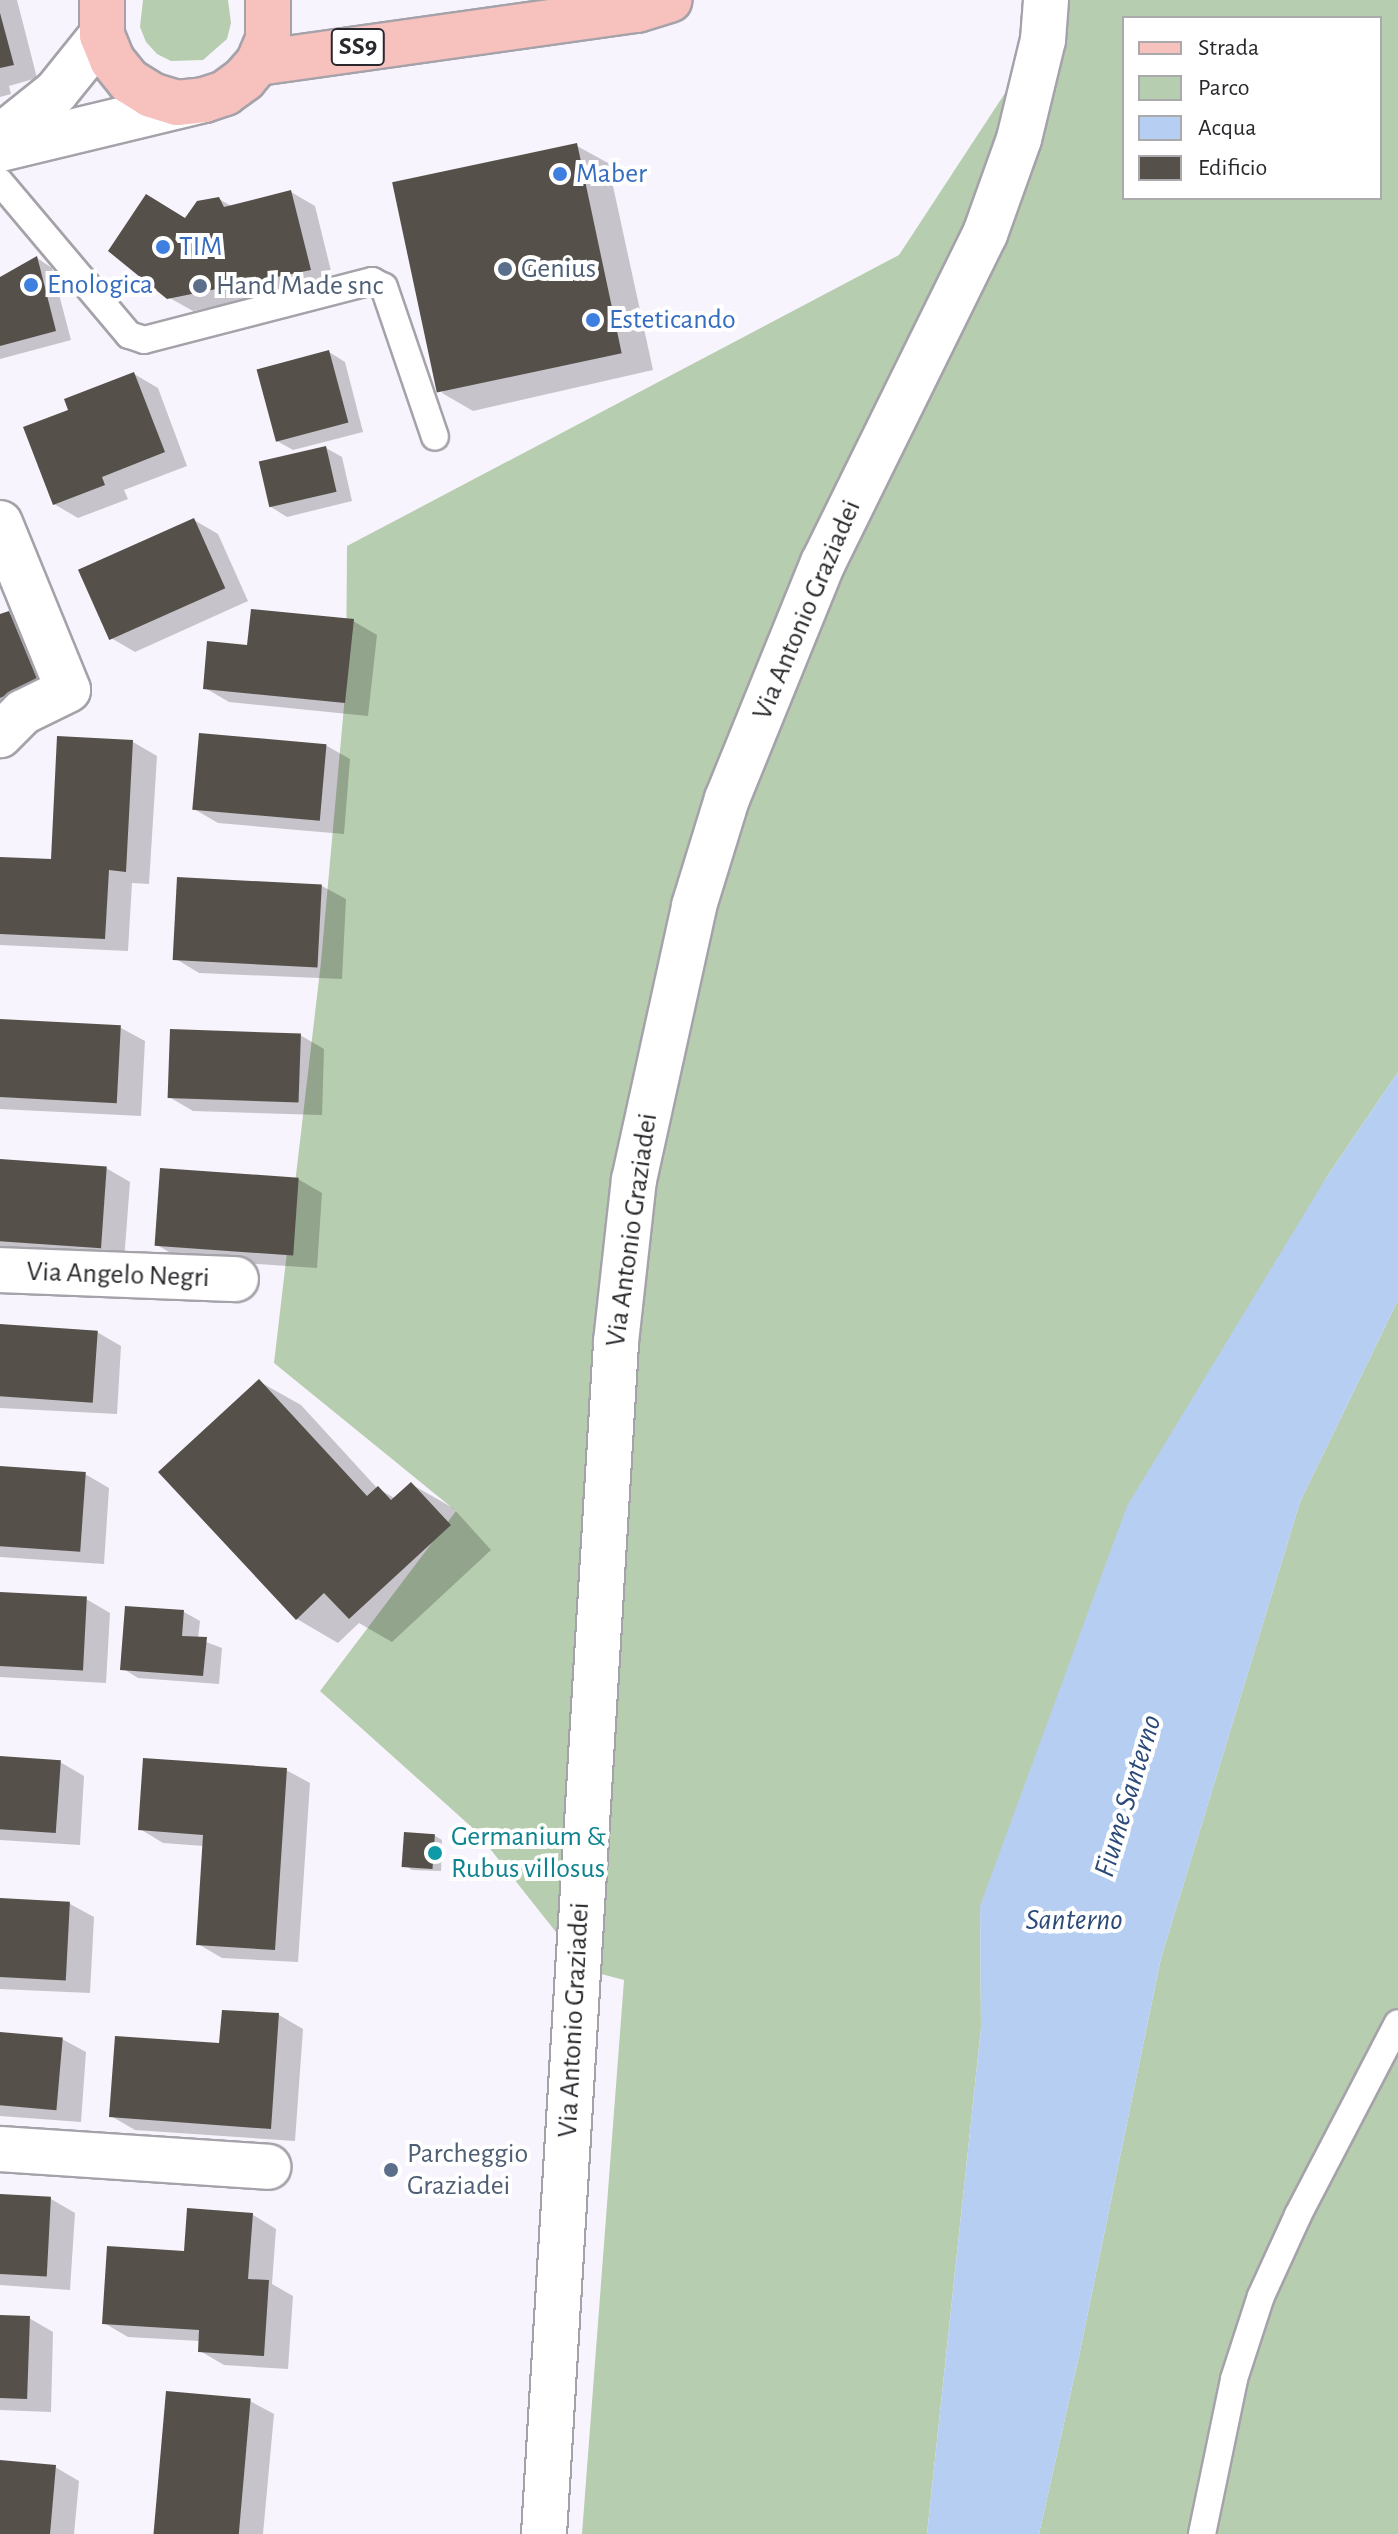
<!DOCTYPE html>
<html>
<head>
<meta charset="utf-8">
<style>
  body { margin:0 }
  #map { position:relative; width:1398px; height:2534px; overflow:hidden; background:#f8f4fd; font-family:"Alegreya Sans",sans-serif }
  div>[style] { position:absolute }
  .green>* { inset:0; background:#b7cdaf }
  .water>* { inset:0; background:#b6cef2 }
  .shadow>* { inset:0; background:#0003 }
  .building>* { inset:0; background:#55514a; transform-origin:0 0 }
  .roads { filter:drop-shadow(2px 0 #a5a2aa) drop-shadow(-2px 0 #a5a2aa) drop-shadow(0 2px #a5a2aa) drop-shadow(0 -2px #a5a2aa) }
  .lane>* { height:26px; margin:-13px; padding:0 13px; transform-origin:13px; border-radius:13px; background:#fff }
  .street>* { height:44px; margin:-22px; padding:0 22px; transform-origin:22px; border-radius:22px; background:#fff }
  .secondary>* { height:44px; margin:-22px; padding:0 22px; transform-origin:22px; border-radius:22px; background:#fff }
  .primary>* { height:44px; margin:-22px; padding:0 22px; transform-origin:22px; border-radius:22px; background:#f7c1be }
  .dots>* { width:22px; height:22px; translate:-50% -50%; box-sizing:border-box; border:4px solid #fff; border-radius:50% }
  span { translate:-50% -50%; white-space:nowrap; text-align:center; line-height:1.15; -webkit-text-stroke:8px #fff; paint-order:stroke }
  .shield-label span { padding:2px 6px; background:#fff; border:2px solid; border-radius:6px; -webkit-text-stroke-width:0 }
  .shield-label { font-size:26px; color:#2a282c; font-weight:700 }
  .shop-label { font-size:28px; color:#366cbe }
  .left { translate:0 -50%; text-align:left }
  .service-label { font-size:28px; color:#4e5e75 }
  .street-label { font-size:28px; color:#2a282c }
  .culture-label { font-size:28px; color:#0d838f }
  .water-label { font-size:30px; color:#2b4a78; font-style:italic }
  .legend { position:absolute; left:1122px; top:16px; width:260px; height:184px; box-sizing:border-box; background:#fff; border:2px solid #aaa9ab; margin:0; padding:10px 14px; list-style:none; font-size:24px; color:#2a282c }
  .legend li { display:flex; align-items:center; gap:16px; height:40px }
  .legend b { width:40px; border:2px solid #aaa9ab }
</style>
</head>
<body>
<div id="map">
  <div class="green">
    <div style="clip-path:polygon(143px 0,228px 0,231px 23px,227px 39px,203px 60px,171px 61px,157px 54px,146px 42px,140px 27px)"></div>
    <div style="clip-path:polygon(evenodd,1066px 0,1398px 0,1398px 1072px,1326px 1178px,980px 1906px,981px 2028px,927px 2534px,582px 2534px,624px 1980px,586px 1970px,476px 1831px,320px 1691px,456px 1511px,274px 1363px,321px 962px,346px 684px,347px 546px,899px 255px,1066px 0,1124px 18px,1380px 18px,1380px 198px,1124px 198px,1124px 18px)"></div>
    <div style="clip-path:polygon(1398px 1300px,1398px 2534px,1039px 2534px,1079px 2356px,1161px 1958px,1300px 1502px)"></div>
  </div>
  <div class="water">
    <div style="clip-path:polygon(1398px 1072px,1398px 1300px,1300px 1502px,1161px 1958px,1079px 2356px,1039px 2534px,927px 2534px,981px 2028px,980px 1906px,1127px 1506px,1326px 1178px)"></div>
  </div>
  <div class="shadow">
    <div style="clip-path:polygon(0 0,17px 0,37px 78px,9px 86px,11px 94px,0 97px)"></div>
    <div style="clip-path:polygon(577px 146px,608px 163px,653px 370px,473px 411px,442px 393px)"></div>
    <div style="clip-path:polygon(291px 192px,315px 206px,334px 283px,193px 311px,168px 297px,186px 220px,219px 199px,233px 207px)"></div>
    <div style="clip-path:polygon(37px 258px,52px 268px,71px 340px,0 359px,0 279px)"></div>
    <div style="clip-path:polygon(329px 352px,345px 362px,363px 432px,293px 450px,277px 441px)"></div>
    <div style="clip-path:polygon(134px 374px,158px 388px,187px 466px,124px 490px,128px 499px,78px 518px,54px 504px,71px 411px)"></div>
    <div style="clip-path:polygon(326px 448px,342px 457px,352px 501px,287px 517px,271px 507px)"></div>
    <div style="clip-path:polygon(194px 520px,218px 534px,248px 601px,135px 652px,111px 638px)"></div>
    <div style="clip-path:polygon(8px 613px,32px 627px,61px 695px,0 721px,0 617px)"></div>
    <div style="clip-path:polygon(353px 621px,377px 635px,368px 716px,229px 702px,205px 688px,249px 647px)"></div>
    <div style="clip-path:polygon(133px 742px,157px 756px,149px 884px,132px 883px,128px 951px,0 945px,0 859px,52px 861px)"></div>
    <div style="clip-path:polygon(327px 746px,350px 759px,344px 834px,218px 823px,194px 809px)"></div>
    <div style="clip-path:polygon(322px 886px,346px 899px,342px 979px,199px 973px,176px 959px)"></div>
    <div style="clip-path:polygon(0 1021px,121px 1028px,145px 1041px,141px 1116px,0 1109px)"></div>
    <div style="clip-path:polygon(300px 1035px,324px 1049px,322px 1115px,193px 1111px,169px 1097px)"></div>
    <div style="clip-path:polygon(0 1161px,106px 1168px,130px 1182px,124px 1261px,0 1252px)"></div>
    <div style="clip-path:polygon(298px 1179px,322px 1193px,317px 1268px,181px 1259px,157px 1245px)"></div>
    <div style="clip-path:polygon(0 1327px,97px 1332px,121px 1346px,117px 1414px,0 1408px)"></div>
    <div style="clip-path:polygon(260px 1382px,301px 1405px,377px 1488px,396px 1499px,411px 1484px,453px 1508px,491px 1550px,392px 1642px,359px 1623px,338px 1643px,297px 1619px)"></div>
    <div style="clip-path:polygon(0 1468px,85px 1474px,109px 1488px,104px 1564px,0 1557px)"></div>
    <div style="clip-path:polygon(0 1594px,86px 1599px,110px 1613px,106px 1683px,0 1677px)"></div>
    <div style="clip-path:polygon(184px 1612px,200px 1621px,198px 1639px,222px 1648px,219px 1684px,138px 1678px,122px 1668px)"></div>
    <div style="clip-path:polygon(0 1758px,60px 1762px,84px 1776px,80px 1845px,0 1840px)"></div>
    <div style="clip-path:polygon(286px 1770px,310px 1783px,298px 1962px,222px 1958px,198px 1944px,204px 1846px,163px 1843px,140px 1829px)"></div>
    <div style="clip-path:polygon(435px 1836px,442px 1840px,441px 1871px,412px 1870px,405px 1865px)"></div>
    <div style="clip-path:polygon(0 1900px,70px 1904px,94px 1917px,90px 1993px,0 1989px)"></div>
    <div style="clip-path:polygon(279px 2015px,303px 2029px,295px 2141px,135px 2130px,111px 2116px)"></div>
    <div style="clip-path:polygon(0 2034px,62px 2039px,86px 2052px,81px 2122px,0 2116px)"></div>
    <div style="clip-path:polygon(0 2196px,51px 2199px,75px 2213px,70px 2290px,0 2285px)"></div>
    <div style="clip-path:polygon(253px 2215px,276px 2229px,272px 2284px,293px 2296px,288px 2369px,224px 2365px,200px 2351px,200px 2341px,128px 2337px,104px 2323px,186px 2254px)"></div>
    <div style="clip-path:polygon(0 2317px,29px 2318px,53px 2332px,51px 2412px,0 2410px)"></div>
    <div style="clip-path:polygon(250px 2401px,274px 2414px,263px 2534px,155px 2534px)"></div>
    <div style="clip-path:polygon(0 2462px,55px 2467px,79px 2481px,74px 2534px,0 2534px)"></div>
  </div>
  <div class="building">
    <div style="clip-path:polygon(0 13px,14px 65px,0 68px)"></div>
    <div style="left:577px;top:143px;width:215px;height:189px;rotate:78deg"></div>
    <div style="clip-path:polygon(291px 190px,311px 270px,167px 299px,108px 251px,146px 194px,185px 218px,197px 201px,219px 197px,224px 207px)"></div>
    <div style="clip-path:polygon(37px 256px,56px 331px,0 346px,0 277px)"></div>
    <div style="left:329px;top:350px;width:75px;height:75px;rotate:75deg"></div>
    <div style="clip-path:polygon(134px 372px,165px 452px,102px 477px,105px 485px,53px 505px,23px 427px,68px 410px,64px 399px)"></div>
    <div style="left:326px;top:446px;width:47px;height:69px;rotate:77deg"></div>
    <div style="left:194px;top:518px;width:77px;height:127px;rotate:66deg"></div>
    <div style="clip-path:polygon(251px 609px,354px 619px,345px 703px,203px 689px,207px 641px,247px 645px)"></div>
    <div style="clip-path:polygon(9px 611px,38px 681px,0 698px,0 614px)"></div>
    <div style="left:199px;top:733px;width:128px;height:77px;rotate:5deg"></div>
    <div style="clip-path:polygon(57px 736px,133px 740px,126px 872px,109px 870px,105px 939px,0 934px,0 857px,51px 859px)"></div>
    <div style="left:177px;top:877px;width:145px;height:83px;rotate:3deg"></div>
    <div style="left:0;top:1019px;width:121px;height:78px;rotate:3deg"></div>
    <div style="left:170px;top:1029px;width:131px;height:69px;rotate:2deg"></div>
    <div style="left:0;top:1159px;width:107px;height:82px;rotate:4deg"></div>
    <div style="left:160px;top:1168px;width:139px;height:78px;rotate:4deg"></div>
    <div style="left:0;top:1324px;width:98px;height:72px;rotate:4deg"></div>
    <div style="clip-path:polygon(259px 1379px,367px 1496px,378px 1486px,391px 1500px,411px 1482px,451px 1525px,349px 1619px,324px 1593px,296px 1620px,158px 1472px)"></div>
    <div style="left:0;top:1466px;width:86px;height:80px;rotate:4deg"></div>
    <div style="left:0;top:1592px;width:87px;height:74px;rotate:3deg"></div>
    <div style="clip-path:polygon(125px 1606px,184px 1610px,182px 1636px,207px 1637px,203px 1676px,120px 1670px)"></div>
    <div style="left:0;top:1756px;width:61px;height:73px;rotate:4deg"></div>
    <div style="clip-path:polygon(143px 1758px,287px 1768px,275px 1950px,196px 1945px,203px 1835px,138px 1830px)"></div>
    <div style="left:404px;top:1832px;width:31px;height:35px;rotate:4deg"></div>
    <div style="left:0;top:1898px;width:70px;height:79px;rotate:3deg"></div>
    <div style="clip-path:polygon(222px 2010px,279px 2013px,271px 2129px,109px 2117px,115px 2036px,219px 2043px)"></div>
    <div style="left:0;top:2032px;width:63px;height:73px;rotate:5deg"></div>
    <div style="left:0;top:2194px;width:51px;height:80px;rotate:3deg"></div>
    <div style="clip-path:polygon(187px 2208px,253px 2213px,248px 2279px,269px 2280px,264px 2356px,198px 2352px,199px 2330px,102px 2324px,107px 2246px,184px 2251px)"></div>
    <div style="left:0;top:2315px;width:30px;height:83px;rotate:2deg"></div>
    <div style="left:166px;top:2391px;width:85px;height:144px;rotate:5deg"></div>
    <div style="clip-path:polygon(0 2460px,56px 2465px,50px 2534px,0 2534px)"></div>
  </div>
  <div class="roads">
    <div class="lane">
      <div style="left:0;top:182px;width:200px;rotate:49.9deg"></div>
      <div style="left:129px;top:335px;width:16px;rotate:18deg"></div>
      <div style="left:144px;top:340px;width:236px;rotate:-14.5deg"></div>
      <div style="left:372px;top:281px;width:13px;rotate:27deg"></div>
      <div style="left:384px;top:287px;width:158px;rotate:71.2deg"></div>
      <div style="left:1202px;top:2534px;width:158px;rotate:-78.3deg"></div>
      <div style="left:1234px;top:2379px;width:87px;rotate:-72deg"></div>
      <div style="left:1261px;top:2296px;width:89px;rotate:-65.4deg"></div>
      <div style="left:1298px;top:2215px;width:216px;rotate:-62.5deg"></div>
    </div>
    <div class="street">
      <div style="left:0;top:523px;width:180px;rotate:67.8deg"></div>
      <div style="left:68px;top:690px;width:50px;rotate:153.9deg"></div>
      <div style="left:23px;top:712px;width:33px;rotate:135deg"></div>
      <div style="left:0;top:1270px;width:236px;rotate:2.2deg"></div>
      <div style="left:0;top:2149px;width:269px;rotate:3.8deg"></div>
    </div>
    <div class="secondary">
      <div style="left:0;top:137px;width:72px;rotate:-38.8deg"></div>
      <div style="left:56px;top:92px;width:73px;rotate:-51.1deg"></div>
      <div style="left:0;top:149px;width:206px;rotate:-13.5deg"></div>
      <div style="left:544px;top:2534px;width:1194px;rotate:-86.54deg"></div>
      <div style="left:616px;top:1342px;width:163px;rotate:-83.7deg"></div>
      <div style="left:634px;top:1180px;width:280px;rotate:-77.6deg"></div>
      <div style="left:694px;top:906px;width:112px;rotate:-72.9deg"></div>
      <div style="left:727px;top:799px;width:255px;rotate:-67.9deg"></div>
      <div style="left:823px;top:563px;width:367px;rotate:-63.8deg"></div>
      <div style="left:985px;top:234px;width:101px;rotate:-70.3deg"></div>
      <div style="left:1019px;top:139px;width:102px;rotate:-76.4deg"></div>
      <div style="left:1043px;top:40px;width:40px;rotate:-85.7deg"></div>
    </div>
    <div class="primary">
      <div style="left:102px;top:0;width:35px;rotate:90deg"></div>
      <div style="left:102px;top:35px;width:27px;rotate:68deg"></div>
      <div style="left:112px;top:60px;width:27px;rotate:51deg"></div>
      <div style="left:129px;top:81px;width:26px;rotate:32deg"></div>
      <div style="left:151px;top:95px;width:27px;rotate:17deg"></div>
      <div style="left:177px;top:103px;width:27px;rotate:-6deg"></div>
      <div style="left:204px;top:100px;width:22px;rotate:-18deg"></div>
      <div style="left:225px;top:93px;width:24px;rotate:-36deg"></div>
      <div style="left:244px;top:79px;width:21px;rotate:-49deg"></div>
      <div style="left:258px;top:63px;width:26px;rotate:-67deg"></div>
      <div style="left:268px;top:39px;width:39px;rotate:-90deg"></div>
      <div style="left:258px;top:63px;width:383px;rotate:-8deg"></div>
      <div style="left:637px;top:10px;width:34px;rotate:-17deg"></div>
    </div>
  </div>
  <div class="dots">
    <div style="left:560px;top:174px;background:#3f7fe0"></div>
    <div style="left:163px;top:247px;background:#3f7fe0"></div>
    <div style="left:505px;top:269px;background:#5c6f8a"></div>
    <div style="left:31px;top:285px;background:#3f7fe0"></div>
    <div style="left:200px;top:286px;background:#5c6f8a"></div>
    <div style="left:593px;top:320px;background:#3f7fe0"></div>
    <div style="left:435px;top:1853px;background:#0f9aa8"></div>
    <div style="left:391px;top:2170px;background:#5c6f8a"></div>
  </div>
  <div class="shield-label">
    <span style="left:358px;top:47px">SS9</span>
  </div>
  <div class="shop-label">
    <span class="left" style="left:576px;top:174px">Maber</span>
    <span class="left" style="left:179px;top:247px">TIM</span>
    <span class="left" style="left:47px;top:285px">Enologica</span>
    <span class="left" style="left:609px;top:320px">Esteticando</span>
  </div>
  <div class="service-label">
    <span class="left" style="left:521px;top:269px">Genius</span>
    <span class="left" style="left:216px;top:286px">Hand Made snc</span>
    <span class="left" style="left:407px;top:2170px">Parcheggio<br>Graziadei</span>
  </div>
  <div class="street-label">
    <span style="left:807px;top:610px;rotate:-67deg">Via Antonio Graziadei</span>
    <span style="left:632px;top:1230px;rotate:-82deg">Via Antonio Graziadei</span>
    <span style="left:118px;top:1275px;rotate:2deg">Via Angelo Negri</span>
    <span style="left:574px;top:2020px;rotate:-87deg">Via Antonio Graziadei</span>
  </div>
  <div class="culture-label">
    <span class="left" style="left:451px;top:1853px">Germanium &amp;<br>Rubus villosus</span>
  </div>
  <div class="water-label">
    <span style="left:1128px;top:1796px;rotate:-73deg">Fiume Santerno</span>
    <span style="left:1074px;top:1920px">Santerno</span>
  </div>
  <ul class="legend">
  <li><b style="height:10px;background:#f7c1be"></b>Strada</li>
  <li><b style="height:22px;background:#b7cdaf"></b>Parco</li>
  <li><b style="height:22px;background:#b6cef2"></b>Acqua</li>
  <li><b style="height:22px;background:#55514a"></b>Edificio</li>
  </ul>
</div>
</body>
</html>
